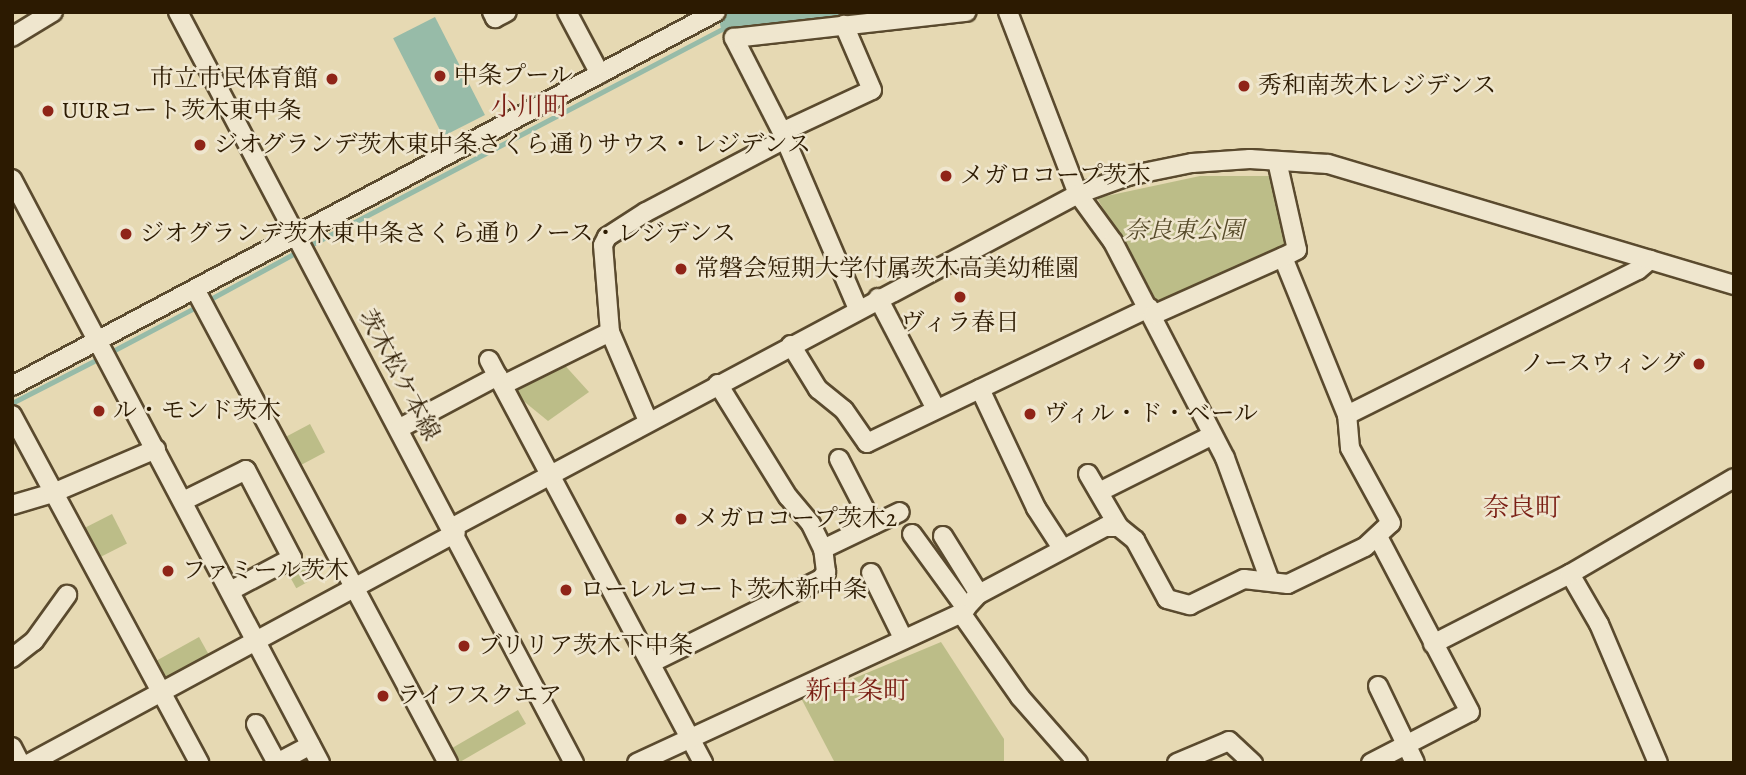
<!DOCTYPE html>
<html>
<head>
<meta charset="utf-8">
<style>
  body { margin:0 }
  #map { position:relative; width:1746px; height:775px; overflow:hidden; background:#e6d9b3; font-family:Alegreya,"Noto Serif JP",serif }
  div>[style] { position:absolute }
  .green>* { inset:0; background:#bcbd88; transform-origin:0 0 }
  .water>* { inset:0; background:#97bba8; transform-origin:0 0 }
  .stream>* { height:4.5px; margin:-2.25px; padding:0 2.25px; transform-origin:2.25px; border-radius:2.25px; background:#97bba8 }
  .river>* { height:26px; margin:-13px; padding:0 13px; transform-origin:13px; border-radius:13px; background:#97bba8 }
  .roads { filter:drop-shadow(2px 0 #5a4a2e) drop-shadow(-2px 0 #5a4a2e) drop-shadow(0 2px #5a4a2e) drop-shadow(0 -2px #5a4a2e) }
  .minor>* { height:18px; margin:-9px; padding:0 9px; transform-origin:9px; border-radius:9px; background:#efe6ce }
  .dots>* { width:19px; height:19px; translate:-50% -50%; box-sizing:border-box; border:4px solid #efe6ce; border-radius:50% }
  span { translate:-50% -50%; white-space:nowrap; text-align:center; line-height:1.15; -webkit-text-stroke:5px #efe6ce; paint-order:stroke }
  .poi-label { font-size:24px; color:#2c1a01 }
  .left { translate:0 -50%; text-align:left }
  .right { translate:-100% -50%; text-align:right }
  .park-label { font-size:24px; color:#574b2a; font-style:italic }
  .street-label { font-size:24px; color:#2c1a01 }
  .neighbourhood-label { font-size:26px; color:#7a1f14 }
  .frame { position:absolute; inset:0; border:14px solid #2c1a01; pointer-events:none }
</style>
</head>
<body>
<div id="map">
  <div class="green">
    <div style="clip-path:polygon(1200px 176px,1273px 176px,1289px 242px,1157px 302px,1097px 198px)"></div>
    <div style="clip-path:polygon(560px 360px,589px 392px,548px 421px,510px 390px)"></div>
    <div style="left:310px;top:424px;width:32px;height:32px;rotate:62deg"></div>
    <div style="left:112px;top:514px;width:33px;height:32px;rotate:63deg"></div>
    <div style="left:300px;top:560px;width:23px;height:17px;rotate:61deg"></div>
    <div style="left:199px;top:637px;width:26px;height:57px;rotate:61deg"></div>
    <div style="clip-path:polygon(941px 642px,1004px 739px,1004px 763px,835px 763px,802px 700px)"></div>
    <div style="left:518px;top:710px;width:16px;height:81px;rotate:60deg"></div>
  </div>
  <div class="water">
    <div style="left:435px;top:17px;width:110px;height:47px;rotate:63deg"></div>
  </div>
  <div class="stream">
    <div style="left:307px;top:247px;width:481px;rotate:-27.7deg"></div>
    <div style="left:205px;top:302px;width:107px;rotate:-28.5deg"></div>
    <div style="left:109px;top:353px;width:101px;rotate:-27.8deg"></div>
    <div style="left:12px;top:403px;width:101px;rotate:-27.1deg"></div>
  </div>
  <div class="river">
    <div style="left:733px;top:23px;width:96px;rotate:-6.6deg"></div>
  </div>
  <div class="roads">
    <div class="minor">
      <div style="left:178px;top:12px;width:849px;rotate:62.2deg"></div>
      <div style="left:492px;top:12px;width:7px;rotate:63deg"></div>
      <div style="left:495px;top:18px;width:13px;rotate:-27deg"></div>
      <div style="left:567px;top:12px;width:70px;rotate:62deg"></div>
      <div style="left:1008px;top:12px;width:195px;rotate:69deg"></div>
      <div style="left:1078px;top:194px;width:59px;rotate:53.9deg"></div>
      <div style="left:1113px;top:242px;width:243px;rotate:62.6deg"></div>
      <div style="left:1225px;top:458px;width:131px;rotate:69.9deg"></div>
      <div style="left:12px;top:37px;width:48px;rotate:-31.4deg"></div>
      <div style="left:782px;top:132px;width:99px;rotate:-25deg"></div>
      <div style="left:872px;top:90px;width:71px;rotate:-113.3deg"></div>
      <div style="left:1277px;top:161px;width:91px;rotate:77.3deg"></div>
      <div style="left:1297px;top:250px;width:16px;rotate:153deg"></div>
      <div style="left:12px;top:179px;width:660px;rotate:62.19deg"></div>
      <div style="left:195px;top:289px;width:537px;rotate:61.91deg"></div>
      <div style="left:878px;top:298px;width:123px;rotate:62.4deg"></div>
      <div style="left:858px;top:309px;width:193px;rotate:-113.2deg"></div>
      <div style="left:782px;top:132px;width:106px;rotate:-117.1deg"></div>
      <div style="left:734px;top:38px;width:234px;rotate:-6.4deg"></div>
      <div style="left:791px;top:345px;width:52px;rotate:58.5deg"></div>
      <div style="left:818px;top:389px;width:33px;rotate:39deg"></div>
      <div style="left:844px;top:410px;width:40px;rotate:55.1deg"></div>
      <div style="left:867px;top:443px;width:313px;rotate:-25.6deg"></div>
      <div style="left:489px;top:360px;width:456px;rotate:62deg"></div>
      <div style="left:503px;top:385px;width:119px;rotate:-26.4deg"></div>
      <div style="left:12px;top:386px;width:797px;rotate:-27.98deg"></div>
      <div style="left:980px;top:389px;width:132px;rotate:64.8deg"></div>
      <div style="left:1036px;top:508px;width:48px;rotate:57deg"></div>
      <div style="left:12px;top:415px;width:395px;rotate:61.7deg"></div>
      <div style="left:1347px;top:415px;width:325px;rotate:-26.5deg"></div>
      <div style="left:1638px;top:270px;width:16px;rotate:-40deg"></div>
      <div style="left:648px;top:421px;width:97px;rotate:-113.1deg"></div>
      <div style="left:610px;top:332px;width:87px;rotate:-94.6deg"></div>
      <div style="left:603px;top:245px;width:9px;rotate:-63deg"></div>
      <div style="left:607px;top:237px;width:46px;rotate:-32.7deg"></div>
      <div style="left:646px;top:212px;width:157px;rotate:-27.7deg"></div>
      <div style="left:400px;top:428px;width:111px;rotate:-28deg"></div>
      <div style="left:839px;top:459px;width:74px;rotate:62.7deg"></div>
      <div style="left:1088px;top:474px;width:61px;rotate:59.7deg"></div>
      <div style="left:1099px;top:492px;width:127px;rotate:-26.6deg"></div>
      <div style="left:183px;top:501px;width:70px;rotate:-26.2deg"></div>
      <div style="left:246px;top:470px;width:99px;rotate:62.4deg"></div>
      <div style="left:292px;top:558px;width:70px;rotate:152deg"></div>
      <div style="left:12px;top:505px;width:43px;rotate:-16.3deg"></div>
      <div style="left:53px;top:493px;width:112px;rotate:-23.1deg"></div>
      <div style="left:453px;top:527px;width:708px;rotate:-28.05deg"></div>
      <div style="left:1078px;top:194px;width:53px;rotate:-19.8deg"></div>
      <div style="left:1128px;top:176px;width:65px;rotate:-11.5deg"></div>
      <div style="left:1192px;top:163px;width:58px;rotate:-3.9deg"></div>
      <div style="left:1250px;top:159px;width:78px;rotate:3.7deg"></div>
      <div style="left:1328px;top:164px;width:424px;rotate:16.6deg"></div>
      <div style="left:912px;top:534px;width:92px;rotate:53.9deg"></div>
      <div style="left:943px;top:536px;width:68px;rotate:58.2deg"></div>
      <div style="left:823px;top:549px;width:85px;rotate:-25.7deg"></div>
      <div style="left:871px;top:573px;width:72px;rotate:63.8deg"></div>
      <div style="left:1570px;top:574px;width:58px;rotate:59.9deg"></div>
      <div style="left:1599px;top:624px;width:151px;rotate:67deg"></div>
      <div style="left:961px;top:613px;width:26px;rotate:-47deg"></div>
      <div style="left:979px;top:594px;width:143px;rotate:-28deg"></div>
      <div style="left:1105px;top:527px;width:14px"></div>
      <div style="left:1119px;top:527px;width:21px;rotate:39deg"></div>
      <div style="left:1135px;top:540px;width:67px;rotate:61.5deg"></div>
      <div style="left:1167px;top:599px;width:24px;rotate:15deg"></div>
      <div style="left:1190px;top:605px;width:60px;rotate:-25.7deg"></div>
      <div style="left:1244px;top:579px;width:44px;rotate:6.5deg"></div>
      <div style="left:1288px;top:584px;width:85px;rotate:-25.7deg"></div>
      <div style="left:1365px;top:547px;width:35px;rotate:-43deg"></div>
      <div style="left:1391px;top:523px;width:85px;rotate:-118.7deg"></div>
      <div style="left:1350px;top:448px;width:33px;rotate:-95deg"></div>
      <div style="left:1347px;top:415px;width:170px;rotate:-112.1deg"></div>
      <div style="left:1283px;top:257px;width:142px;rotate:156deg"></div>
      <div style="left:1433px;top:644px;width:154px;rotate:-27.1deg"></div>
      <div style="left:1570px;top:574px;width:190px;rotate:-30.3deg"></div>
      <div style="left:12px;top:658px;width:28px;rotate:-38deg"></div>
      <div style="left:34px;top:641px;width:57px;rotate:-54.3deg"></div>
      <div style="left:651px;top:663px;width:190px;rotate:-26.3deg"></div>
      <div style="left:821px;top:579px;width:9px;rotate:-54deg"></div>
      <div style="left:826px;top:572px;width:23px;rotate:-97deg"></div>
      <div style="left:823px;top:549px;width:28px;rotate:-116deg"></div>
      <div style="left:811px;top:524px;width:35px;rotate:-130deg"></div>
      <div style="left:788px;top:497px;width:133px;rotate:-121.8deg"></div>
      <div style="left:1378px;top:686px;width:85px;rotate:64.3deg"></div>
      <div style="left:256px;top:724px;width:44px;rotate:61.7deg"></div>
      <div style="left:12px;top:747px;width:18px;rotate:63deg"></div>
      <div style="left:30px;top:763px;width:484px;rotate:-28.4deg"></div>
      <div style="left:277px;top:763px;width:38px;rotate:-28deg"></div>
      <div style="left:637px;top:763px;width:357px;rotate:-24.8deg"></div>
      <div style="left:961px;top:613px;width:103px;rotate:54.9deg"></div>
      <div style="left:1020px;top:697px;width:88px;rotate:48.7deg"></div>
      <div style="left:1177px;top:763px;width:56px;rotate:-22.9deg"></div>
      <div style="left:1229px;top:741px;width:33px;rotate:43deg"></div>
      <div style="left:1371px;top:763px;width:111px;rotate:-27.3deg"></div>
      <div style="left:1470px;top:712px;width:198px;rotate:-117.7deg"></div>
    </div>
  </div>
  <div class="dots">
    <div style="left:440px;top:76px;background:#8f2418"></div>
    <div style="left:332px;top:79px;background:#8f2418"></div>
    <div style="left:1244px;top:86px;background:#8f2418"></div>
    <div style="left:48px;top:111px;background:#8f2418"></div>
    <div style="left:200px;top:145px;background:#8f2418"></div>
    <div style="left:946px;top:176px;background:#8f2418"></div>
    <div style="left:126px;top:234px;background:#8f2418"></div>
    <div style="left:681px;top:269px;background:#8f2418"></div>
    <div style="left:960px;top:297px;background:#8f2418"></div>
    <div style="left:1699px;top:364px;background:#8f2418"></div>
    <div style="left:99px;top:411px;background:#8f2418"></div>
    <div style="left:1030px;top:414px;background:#8f2418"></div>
    <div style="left:681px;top:519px;background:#8f2418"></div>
    <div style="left:168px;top:571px;background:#8f2418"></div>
    <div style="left:566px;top:590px;background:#8f2418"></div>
    <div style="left:464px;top:646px;background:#8f2418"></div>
    <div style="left:383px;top:696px;background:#8f2418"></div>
  </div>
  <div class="poi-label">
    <span class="left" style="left:454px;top:76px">中条プール</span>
    <span class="right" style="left:318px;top:79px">市立市民体育館</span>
    <span class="left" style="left:1258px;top:86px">秀和南茨木レジデンス</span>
    <span class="left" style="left:62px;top:111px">UURコート茨木東中条</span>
    <span class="left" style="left:214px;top:145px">ジオグランデ茨木東中条さくら通りサウス・レジデンス</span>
    <span class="left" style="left:960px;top:176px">メガロコープ茨木</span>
    <span class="left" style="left:140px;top:234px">ジオグランデ茨木東中条さくら通りノース・レジデンス</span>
    <span class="left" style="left:695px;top:269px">常磐会短期大学付属茨木高美幼稚園</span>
    <span style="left:960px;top:323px">ヴィラ春日</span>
    <span class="right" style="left:1685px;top:364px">ノースウィング</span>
    <span class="left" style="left:113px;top:411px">ル・モンド茨木</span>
    <span class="left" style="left:1044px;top:414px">ヴィル・ド・ベール</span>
    <span class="left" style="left:695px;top:519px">メガロコープ茨木2</span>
    <span class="left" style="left:182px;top:571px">ファミール茨木</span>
    <span class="left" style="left:580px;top:590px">ローレルコート茨木新中条</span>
    <span class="left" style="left:478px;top:646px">ブリリア茨木下中条</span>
    <span class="left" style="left:397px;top:696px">ライフスクエア</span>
  </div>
  <div class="park-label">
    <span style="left:1184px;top:231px">奈良東公園</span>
  </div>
  <div class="street-label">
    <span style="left:399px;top:375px;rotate:62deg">茨木松ケ本線</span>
  </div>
  <div class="neighbourhood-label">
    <span style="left:530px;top:107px">小川町</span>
    <span style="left:1522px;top:508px">奈良町</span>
    <span style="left:857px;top:691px">新中条町</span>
  </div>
  <div class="frame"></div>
</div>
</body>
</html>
